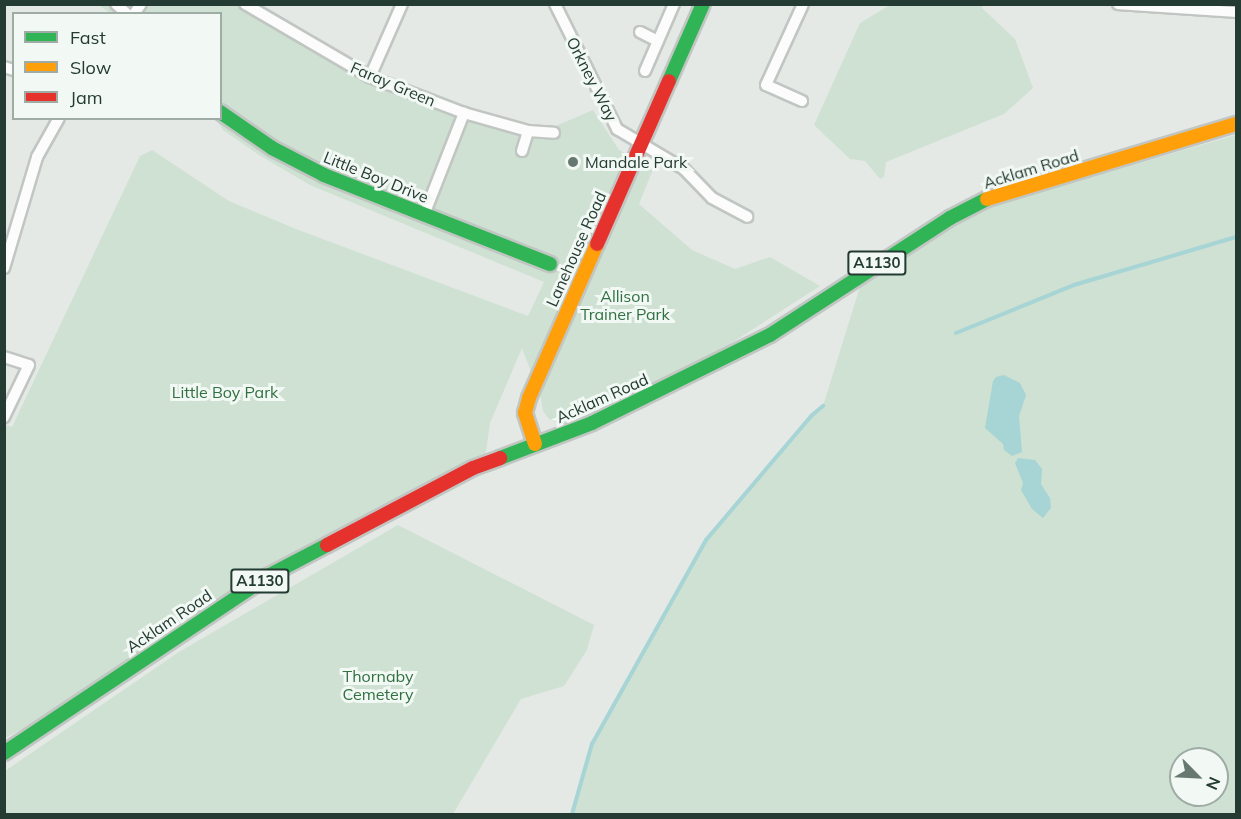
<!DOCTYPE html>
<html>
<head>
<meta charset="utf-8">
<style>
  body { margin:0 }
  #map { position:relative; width:1241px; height:819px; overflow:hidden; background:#e4e9e6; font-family:Mulish,sans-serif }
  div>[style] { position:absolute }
  .green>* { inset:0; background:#cee1d2 }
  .water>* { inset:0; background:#a7d4d4 }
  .stream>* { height:4px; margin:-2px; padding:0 2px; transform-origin:2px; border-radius:2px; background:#a7d4d4 }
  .roads { filter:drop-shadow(2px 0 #c1c6c3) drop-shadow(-2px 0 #c1c6c3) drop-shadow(0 2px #c1c6c3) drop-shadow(0 -2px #c1c6c3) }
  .street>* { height:10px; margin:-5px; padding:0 5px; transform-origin:5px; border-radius:5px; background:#fbfcfb }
  .fast>* { height:14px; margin:-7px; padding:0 7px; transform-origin:7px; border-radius:7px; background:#30b455 }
  .slow>* { height:14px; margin:-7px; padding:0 7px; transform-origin:7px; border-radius:7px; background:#ff9f0a }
  .jam>* { height:14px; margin:-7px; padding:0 7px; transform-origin:7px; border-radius:7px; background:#e5322d }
  .dots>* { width:16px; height:16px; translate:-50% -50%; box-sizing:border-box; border:3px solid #f2f8f4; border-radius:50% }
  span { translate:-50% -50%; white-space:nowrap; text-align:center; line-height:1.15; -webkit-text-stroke:6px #f2f8f4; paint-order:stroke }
  .shield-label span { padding:2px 4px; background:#f2f8f4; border:2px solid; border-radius:4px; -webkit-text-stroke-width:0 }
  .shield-label { font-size:15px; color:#233b32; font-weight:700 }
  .street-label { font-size:16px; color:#233b32 }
  .poi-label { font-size:16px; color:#233b32 }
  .left { translate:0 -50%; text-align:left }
  .park-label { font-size:16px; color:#307041 }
  .frame { position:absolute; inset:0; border:6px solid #233b32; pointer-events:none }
  .legend { position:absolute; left:12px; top:12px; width:210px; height:108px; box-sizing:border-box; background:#f2f8f4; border:2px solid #9faca6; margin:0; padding:8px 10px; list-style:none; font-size:18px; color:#233b32 }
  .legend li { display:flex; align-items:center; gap:12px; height:30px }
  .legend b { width:30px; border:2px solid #9faca6 }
  .north { position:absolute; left:1169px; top:747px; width:60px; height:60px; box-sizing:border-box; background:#f2f8f4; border:2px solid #9faca6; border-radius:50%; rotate:114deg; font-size:16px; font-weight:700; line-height:24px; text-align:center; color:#233b32 }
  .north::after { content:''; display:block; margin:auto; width:21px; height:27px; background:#677871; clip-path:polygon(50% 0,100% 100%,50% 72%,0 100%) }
</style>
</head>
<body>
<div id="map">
  <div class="green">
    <div style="clip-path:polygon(99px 5px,246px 5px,370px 77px,535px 135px,593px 110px,619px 150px,654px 167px,639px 204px,692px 250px,735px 269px,770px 257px,820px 286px,702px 362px,572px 422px,559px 424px,549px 419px,543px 411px,541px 398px,522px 348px,490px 423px,484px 465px,295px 555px,28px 726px,5px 738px,4px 424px,12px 427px,140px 156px,152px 150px,229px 201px,296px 229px,528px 316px,544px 282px,310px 185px,259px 155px,223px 130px,216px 119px,220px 118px,220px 14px,110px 13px)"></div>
    <div style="clip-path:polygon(890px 5px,983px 5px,982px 8px,1015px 39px,1033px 88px,1004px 114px,886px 162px,884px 177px,880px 179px,865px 161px,850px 159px,814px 125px,860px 23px)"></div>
    <div style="clip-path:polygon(evenodd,1236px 135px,1236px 814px,572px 814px,592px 744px,706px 540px,811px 416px,823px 406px,862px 280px,916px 245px,991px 206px,1236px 135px,1181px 759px,1217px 759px,1217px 795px,1181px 795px,1181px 759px)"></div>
    <div style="clip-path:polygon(398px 525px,594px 625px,587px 650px,564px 686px,521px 699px,453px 814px,5px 814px,5px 771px,179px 652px)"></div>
  </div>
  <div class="water">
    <div style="clip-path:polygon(1004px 375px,1020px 383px,1026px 395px,1019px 416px,1022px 452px,1012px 456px,1004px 450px,1003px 444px,985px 428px,993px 381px,996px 377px)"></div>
    <div style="clip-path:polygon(1018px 458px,1035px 460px,1042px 469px,1041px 484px,1050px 498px,1051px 508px,1043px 518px,1032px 509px,1021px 490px,1023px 483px,1015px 463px)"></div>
  </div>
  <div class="stream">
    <div style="left:956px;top:333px;width:127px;rotate:-22.1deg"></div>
    <div style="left:1074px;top:285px;width:169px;rotate:-16.5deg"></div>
    <div style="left:572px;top:814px;width:73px;rotate:-74.1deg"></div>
    <div style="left:592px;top:744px;width:234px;rotate:-60.8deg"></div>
    <div style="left:706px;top:540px;width:162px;rotate:-49.7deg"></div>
    <div style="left:811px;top:416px;width:16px;rotate:-40deg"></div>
  </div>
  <div class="roads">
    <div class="street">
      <div style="left:116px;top:4px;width:15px;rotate:42deg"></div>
      <div style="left:245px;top:4px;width:145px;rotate:30.3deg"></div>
      <div style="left:370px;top:77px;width:101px;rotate:21deg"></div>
      <div style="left:464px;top:113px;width:66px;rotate:15.7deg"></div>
      <div style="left:528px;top:131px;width:26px;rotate:4deg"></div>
      <div style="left:555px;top:4px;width:140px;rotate:63.6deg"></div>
      <div style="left:617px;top:129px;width:78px;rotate:30.8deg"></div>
      <div style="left:684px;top:169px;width:40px;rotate:46deg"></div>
      <div style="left:712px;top:198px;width:40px;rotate:28deg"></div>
      <div style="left:1118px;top:4px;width:118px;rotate:3.9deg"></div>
      <div style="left:134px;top:14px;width:12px;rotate:-55deg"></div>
      <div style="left:640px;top:32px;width:20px;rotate:27deg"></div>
      <div style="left:4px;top:67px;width:10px;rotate:17deg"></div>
      <div style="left:645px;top:71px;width:73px;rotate:-66.6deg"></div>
      <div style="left:370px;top:77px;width:80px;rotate:-66.3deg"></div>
      <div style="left:802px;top:101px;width:39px;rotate:-156deg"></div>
      <div style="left:766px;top:85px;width:89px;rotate:-65.4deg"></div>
      <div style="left:522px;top:151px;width:21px;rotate:-73deg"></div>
      <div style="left:424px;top:215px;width:110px;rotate:-68.6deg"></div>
      <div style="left:4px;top:268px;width:116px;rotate:-73.4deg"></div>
      <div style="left:37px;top:157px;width:45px;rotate:-60.6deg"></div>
      <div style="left:4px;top:357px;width:26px;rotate:18deg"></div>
      <div style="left:29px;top:365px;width:58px;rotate:115.7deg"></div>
    </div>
    <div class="fast">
      <div style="left:669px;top:81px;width:84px;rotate:-66.2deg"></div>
      <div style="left:220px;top:112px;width:63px;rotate:34.7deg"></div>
      <div style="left:272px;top:148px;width:59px;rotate:27.4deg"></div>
      <div style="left:324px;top:175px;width:243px;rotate:21.5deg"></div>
      <div style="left:500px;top:458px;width:98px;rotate:-20.8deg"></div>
      <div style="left:592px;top:423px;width:199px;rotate:-26.3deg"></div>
      <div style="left:770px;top:335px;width:215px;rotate:-33deg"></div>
      <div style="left:950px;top:218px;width:42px;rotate:-27.2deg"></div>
      <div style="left:4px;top:753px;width:318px;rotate:-33.8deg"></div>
      <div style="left:268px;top:576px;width:67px;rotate:-27.7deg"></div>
    </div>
    <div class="slow">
      <div style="left:987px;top:199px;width:260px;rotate:-16.8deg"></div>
      <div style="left:535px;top:444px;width:33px;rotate:-108deg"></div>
      <div style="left:525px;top:413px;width:16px;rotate:-75deg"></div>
      <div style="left:529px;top:398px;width:168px;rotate:-66.2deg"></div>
    </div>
    <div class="jam">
      <div style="left:597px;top:244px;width:178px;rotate:-66.2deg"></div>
      <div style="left:327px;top:545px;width:165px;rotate:-27.8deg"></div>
      <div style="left:473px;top:468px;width:29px;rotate:-20deg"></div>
    </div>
  </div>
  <div class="dots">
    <div style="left:573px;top:162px;background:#677871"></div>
  </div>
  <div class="shield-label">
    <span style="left:877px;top:263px">A1130</span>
    <span style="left:260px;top:581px">A1130</span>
  </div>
  <div class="street-label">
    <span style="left:592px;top:79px;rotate:63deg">Orkney Way</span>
    <span style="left:393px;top:84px;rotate:23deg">Faray Green</span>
    <span style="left:1031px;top:169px;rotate:-17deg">Acklam Road</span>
    <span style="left:376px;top:177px;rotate:22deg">Little Boy Drive</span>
    <span style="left:576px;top:249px;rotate:-66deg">Lanehouse Road</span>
    <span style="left:602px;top:398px;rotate:-24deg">Acklam Road</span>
    <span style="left:169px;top:621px;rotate:-34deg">Acklam Road</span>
  </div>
  <div class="poi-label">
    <span class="left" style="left:585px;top:162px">Mandale Park</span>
  </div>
  <div class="park-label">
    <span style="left:625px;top:305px">Allison<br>Trainer Park</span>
    <span style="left:225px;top:392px">Little Boy Park</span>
    <span style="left:378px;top:685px">Thornaby<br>Cemetery</span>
  </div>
  <div class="frame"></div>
  <ul class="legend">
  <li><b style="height:8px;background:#30b455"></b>Fast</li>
  <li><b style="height:8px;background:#ff9f0a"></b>Slow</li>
  <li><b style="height:8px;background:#e5322d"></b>Jam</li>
  </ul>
  <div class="north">N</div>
</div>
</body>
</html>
